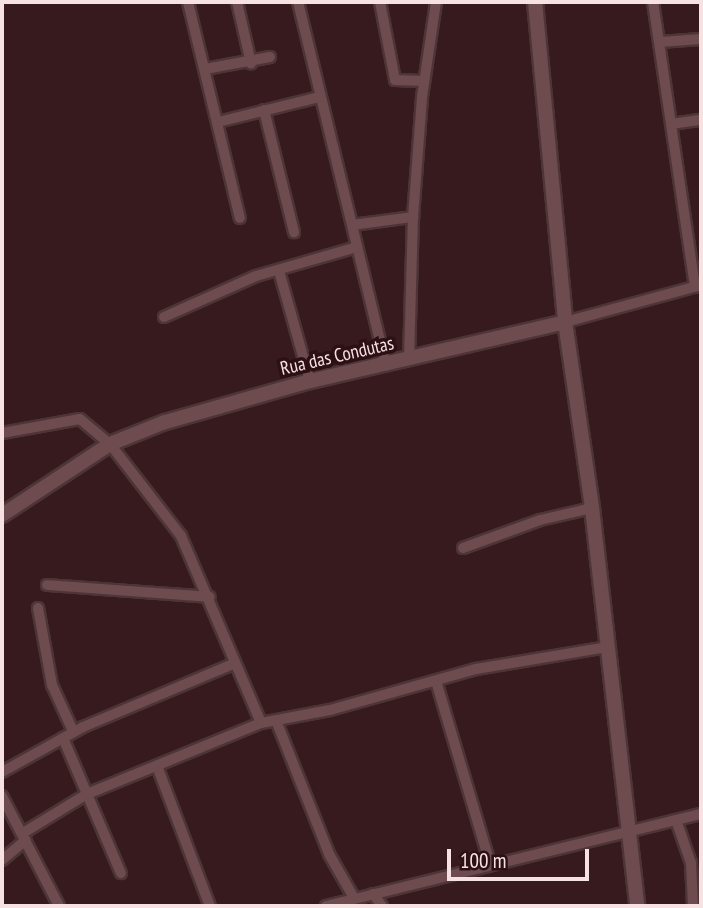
<!DOCTYPE html>
<html>
<head>
<meta charset="utf-8">
<style>
  body { margin:0 }
  #map { position:relative; width:703px; height:908px; overflow:hidden; background:#371a1d; font-family:"PT Sans Narrow",sans-serif }
  div>[style] { position:absolute }
  .roads { filter:drop-shadow(2px 0 #4d3537) drop-shadow(-2px 0 #4d3537) drop-shadow(0 2px #4d3537) drop-shadow(0 -2px #4d3537) }
  .minor>* { height:10px; margin:-5px; padding:0 5px; transform-origin:5px; border-radius:5px; background:#6d4b4e }
  .tertiary>* { height:14px; margin:-7px; padding:0 7px; transform-origin:7px; border-radius:7px; background:#6d4b4e }
  span { translate:-50% -50%; white-space:nowrap; text-align:center; line-height:1.15; -webkit-text-stroke:7px #2d1014; paint-order:stroke }
  .street-label { font-size:19px; color:#f7e2e3 }
  .frame { position:absolute; inset:0; border:4px solid #f7e2e3; pointer-events:none }
  .scale { position:absolute; left:447px; top:849px; width:142px; height:32px; box-sizing:border-box; border:4px solid #f7e2e3; border-top:0; padding-left:9px; font-size:21px; line-height:24px; white-space:nowrap; color:#f7e2e3; -webkit-text-stroke:5px #2d1014; paint-order:stroke }
</style>
</head>
<body>
<div id="map">
  <div class="roads">
    <div class="minor">
      <div style="left:188px;top:2px;width:222px;rotate:76.5deg"></div>
      <div style="left:237px;top:2px;width:63px;rotate:77.1deg"></div>
      <div style="left:298px;top:2px;width:374px;rotate:76.4deg"></div>
      <div style="left:380px;top:2px;width:79px;rotate:79.1deg"></div>
      <div style="left:395px;top:80px;width:29px;rotate:2deg"></div>
      <div style="left:653px;top:2px;width:288px;rotate:81.6deg"></div>
      <div style="left:660px;top:42px;width:41px;rotate:-4.2deg"></div>
      <div style="left:205px;top:69px;width:66px;rotate:-10.5deg"></div>
      <div style="left:264px;top:110px;width:126px;rotate:76.2deg"></div>
      <div style="left:218px;top:122px;width:105px;rotate:-13.8deg"></div>
      <div style="left:671px;top:124px;width:30px;rotate:-8deg"></div>
      <div style="left:352px;top:225px;width:62px;rotate:-7.5deg"></div>
      <div style="left:279px;top:271px;width:114px;rotate:74.3deg"></div>
      <div style="left:164px;top:317px;width:101px;rotate:-24deg"></div>
      <div style="left:256px;top:276px;width:105px;rotate:-16deg"></div>
      <div style="left:565px;top:322px;width:141px;rotate:-15.2deg"></div>
      <div style="left:409px;top:359px;width:142px;rotate:-88.4deg"></div>
      <div style="left:413px;top:217px;width:120px;rotate:-85.7deg"></div>
      <div style="left:422px;top:97px;width:96px;rotate:-81.6deg"></div>
      <div style="left:2px;top:433px;width:79px;rotate:-10.2deg"></div>
      <div style="left:80px;top:419px;width:39px;rotate:40deg"></div>
      <div style="left:110px;top:444px;width:116px;rotate:52.3deg"></div>
      <div style="left:181px;top:536px;width:203px;rotate:66.8deg"></div>
      <div style="left:463px;top:548px;width:82px;rotate:-20deg"></div>
      <div style="left:540px;top:520px;width:53px;rotate:-13deg"></div>
      <div style="left:47px;top:585px;width:163px;rotate:4.2deg"></div>
      <div style="left:38px;top:608px;width:78px;rotate:79.7deg"></div>
      <div style="left:52px;top:685px;width:51px;rotate:65.5deg"></div>
      <div style="left:436px;top:681px;width:190px;rotate:73.5deg"></div>
      <div style="left:277px;top:723px;width:141px;rotate:68.3deg"></div>
      <div style="left:329px;top:854px;width:51px;rotate:60.4deg"></div>
      <div style="left:63px;top:738px;width:147px;rotate:66.8deg"></div>
      <div style="left:157px;top:766px;width:150px;rotate:69.3deg"></div>
      <div style="left:2px;top:772px;width:93px;rotate:-29.1deg"></div>
      <div style="left:83px;top:727px;width:165px;rotate:-22.8deg"></div>
      <div style="left:2px;top:796px;width:124px;rotate:62.6deg"></div>
      <div style="left:676px;top:820px;width:46px;rotate:70.8deg"></div>
      <div style="left:691px;top:863px;width:43px;rotate:87.3deg"></div>
      <div style="left:23px;top:833px;width:75px;rotate:-31.4deg"></div>
      <div style="left:87px;top:794px;width:188px;rotate:-22.2deg"></div>
      <div style="left:261px;top:723px;width:70px;rotate:-10.7deg"></div>
      <div style="left:330px;top:710px;width:152px;rotate:-15.7deg"></div>
      <div style="left:476px;top:669px;width:134px;rotate:-9.5deg"></div>
      <div style="left:2px;top:860px;width:31px;rotate:-40deg"></div>
      <div style="left:373px;top:894px;width:15px;rotate:53deg"></div>
      <div style="left:326px;top:906px;width:386px;rotate:-13.8deg"></div>
    </div>
    <div class="tertiary">
      <div style="left:535px;top:2px;width:321px;rotate:84.6deg"></div>
      <div style="left:565px;top:322px;width:188px;rotate:81.7deg"></div>
      <div style="left:592px;top:508px;width:401px;rotate:83.5deg"></div>
      <div style="left:2px;top:515px;width:129px;rotate:-33.3deg"></div>
      <div style="left:110px;top:444px;width:59px;rotate:-21.8deg"></div>
      <div style="left:165px;top:422px;width:151px;rotate:-15.8deg"></div>
      <div style="left:310px;top:381px;width:262px;rotate:-13deg"></div>
    </div>
  </div>
  <div class="street-label">
    <span style="left:337px;top:356px;rotate:-13deg">Rua das Condutas</span>
  </div>
  <div class="frame"></div>
  <div class="scale">100 m</div>
</div>
</body>
</html>
